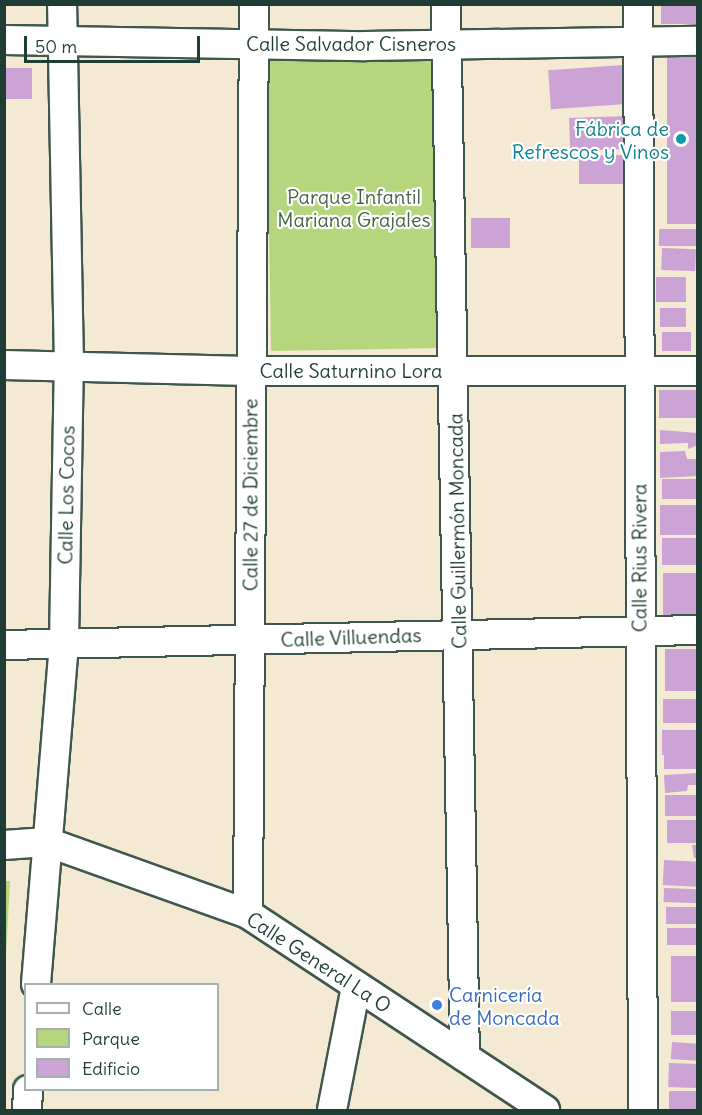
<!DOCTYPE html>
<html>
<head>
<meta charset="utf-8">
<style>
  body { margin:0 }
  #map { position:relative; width:702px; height:1115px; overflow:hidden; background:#f4e9d2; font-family:Delius,sans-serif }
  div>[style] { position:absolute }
  .green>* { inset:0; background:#b6d67d; transform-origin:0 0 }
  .building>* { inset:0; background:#cca3d5; transform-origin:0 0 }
  .roads { filter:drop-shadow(2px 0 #3f574c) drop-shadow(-2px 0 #3f574c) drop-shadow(0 2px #3f574c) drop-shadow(0 -2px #3f574c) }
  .minor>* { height:28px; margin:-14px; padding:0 14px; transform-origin:14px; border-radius:14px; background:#fff }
  .dots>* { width:16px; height:16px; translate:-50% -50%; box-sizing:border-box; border:3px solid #fff; border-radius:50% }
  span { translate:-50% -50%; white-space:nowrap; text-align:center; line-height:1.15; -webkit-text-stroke:4.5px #fff; paint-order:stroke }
  .street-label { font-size:20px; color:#1f3d34 }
  .culture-label { font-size:20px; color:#0d838f }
  .right { translate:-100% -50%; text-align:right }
  .park-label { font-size:20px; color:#456346 }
  .shop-label { font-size:20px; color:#366cbe }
  .left { translate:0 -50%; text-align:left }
  .frame { position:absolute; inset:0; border:6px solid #1f3d34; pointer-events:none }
  .legend { position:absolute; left:24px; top:983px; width:195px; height:108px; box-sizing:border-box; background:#fff; border:2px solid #a5b1ae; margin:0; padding:8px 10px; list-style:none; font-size:18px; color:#1f3d34 }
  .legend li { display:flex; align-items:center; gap:12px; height:30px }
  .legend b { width:30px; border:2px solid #a5b1ae }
  .scale { position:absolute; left:24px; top:36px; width:176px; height:27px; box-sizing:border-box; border:3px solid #1f3d34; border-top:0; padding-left:8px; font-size:18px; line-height:21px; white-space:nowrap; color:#1f3d34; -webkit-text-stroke:4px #fff; paint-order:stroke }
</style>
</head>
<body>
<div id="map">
  <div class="green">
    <div style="left:438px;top:56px;width:292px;height:172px;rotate:89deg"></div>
    <div style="clip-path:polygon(5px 881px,10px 881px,5px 975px,4px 881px)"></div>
  </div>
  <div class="building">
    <div style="left:661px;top:4px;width:37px;height:20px"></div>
    <div style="left:667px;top:53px;width:31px;height:171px"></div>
    <div style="left:624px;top:65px;width:39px;height:76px;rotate:86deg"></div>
    <div style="left:4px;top:68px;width:28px;height:31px"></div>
    <div style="left:628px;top:116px;width:33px;height:59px;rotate:88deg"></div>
    <div style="left:579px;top:155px;width:48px;height:29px"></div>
    <div style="left:471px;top:218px;width:39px;height:30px"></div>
    <div style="left:698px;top:229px;width:17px;height:39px;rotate:90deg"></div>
    <div style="left:662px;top:248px;width:34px;height:22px;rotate:2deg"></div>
    <div style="left:686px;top:277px;width:25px;height:30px;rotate:90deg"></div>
    <div style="left:660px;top:308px;width:26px;height:19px"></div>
    <div style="left:662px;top:332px;width:29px;height:19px"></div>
    <div style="left:698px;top:390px;width:28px;height:39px;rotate:90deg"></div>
    <div style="clip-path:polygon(660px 430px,698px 433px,698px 445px,688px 449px,688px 443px,660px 444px)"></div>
    <div style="clip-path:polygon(685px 451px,687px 459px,698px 459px,698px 476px,660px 478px,660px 452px)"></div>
    <div style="left:698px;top:479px;width:20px;height:36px;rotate:90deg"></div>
    <div style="left:698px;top:505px;width:30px;height:38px;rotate:90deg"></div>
    <div style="left:698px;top:538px;width:27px;height:36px;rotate:90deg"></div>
    <div style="left:663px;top:573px;width:35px;height:44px"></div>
    <div style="left:698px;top:649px;width:42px;height:33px;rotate:90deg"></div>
    <div style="left:698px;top:699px;width:24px;height:35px;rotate:90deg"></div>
    <div style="left:662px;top:730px;width:36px;height:25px"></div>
    <div style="left:698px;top:755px;width:14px;height:34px;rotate:90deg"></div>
    <div style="clip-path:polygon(698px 773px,698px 785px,688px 785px,687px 791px,665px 793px,664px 775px)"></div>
    <div style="left:698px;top:795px;width:21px;height:33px;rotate:90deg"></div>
    <div style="left:698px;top:820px;width:23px;height:31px;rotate:90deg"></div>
    <div style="clip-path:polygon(692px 845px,698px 845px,698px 858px,694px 858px)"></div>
    <div style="left:664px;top:860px;width:34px;height:25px;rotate:3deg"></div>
    <div style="left:664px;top:888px;width:34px;height:14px;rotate:2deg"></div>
    <div style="left:666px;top:907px;width:32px;height:17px"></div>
    <div style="left:667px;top:928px;width:31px;height:17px"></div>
    <div style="left:671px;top:956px;width:27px;height:46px"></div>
    <div style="left:671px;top:1011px;width:27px;height:24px"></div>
    <div style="left:672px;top:1042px;width:26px;height:17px;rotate:4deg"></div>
    <div style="left:669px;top:1063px;width:29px;height:24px;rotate:2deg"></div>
    <div style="left:698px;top:1091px;width:19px;height:29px;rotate:90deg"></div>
  </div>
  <div class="roads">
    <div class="minor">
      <div style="left:446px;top:4px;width:1053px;rotate:88.97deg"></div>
      <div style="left:638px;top:4px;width:1106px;rotate:89.74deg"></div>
      <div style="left:4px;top:40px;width:361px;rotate:1deg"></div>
      <div style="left:365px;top:46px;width:333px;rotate:-0.9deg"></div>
      <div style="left:4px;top:365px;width:245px;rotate:1.4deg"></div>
      <div style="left:249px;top:371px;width:449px"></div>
      <div style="left:4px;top:645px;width:694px;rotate:-1.24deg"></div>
      <div style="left:4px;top:845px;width:43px;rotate:-4deg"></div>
      <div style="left:47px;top:842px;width:214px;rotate:19.7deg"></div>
      <div style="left:248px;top:914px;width:356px;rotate:33.4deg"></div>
      <div style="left:248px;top:914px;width:910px;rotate:-89.62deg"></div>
      <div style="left:36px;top:984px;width:342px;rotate:-85.3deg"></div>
      <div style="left:64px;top:643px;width:278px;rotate:-89deg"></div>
      <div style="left:69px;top:365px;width:361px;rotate:-91.1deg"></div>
      <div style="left:27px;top:1110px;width:20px;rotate:-87deg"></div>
      <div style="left:332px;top:1110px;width:126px;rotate:-79deg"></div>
    </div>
  </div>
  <div class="dots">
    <div style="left:681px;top:139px;background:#0f9aa8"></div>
    <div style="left:437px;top:1005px;background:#3f7fe0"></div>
  </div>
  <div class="street-label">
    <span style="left:351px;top:43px">Calle Salvador Cisneros</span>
    <span style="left:351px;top:370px">Calle Saturnino Lora</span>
    <span style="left:66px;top:495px;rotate:-89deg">Calle Los Cocos</span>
    <span style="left:250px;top:495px;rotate:-90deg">Calle 27 de Diciembre</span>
    <span style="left:457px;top:531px;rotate:-91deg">Calle Guillermón Moncada</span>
    <span style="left:639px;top:558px;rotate:-90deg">Calle Rius Rivera</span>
    <span style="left:351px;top:637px;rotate:-2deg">Calle Villuendas</span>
    <span style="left:319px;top:962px;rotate:33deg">Calle General La O</span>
  </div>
  <div class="culture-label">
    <span class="right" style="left:669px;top:140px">Fábrica de<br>Refrescos y Vinos</span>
  </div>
  <div class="park-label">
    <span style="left:354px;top:208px">Parque Infantil<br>Mariana Grajales</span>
  </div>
  <div class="shop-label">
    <span class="left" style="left:449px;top:1006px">Carnicería<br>de Moncada</span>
  </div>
  <div class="frame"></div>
  <ul class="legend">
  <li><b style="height:8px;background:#fff"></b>Calle</li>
  <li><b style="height:16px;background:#b6d67d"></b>Parque</li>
  <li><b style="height:16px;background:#cca3d5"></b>Edificio</li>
  </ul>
  <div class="scale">50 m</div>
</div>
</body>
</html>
